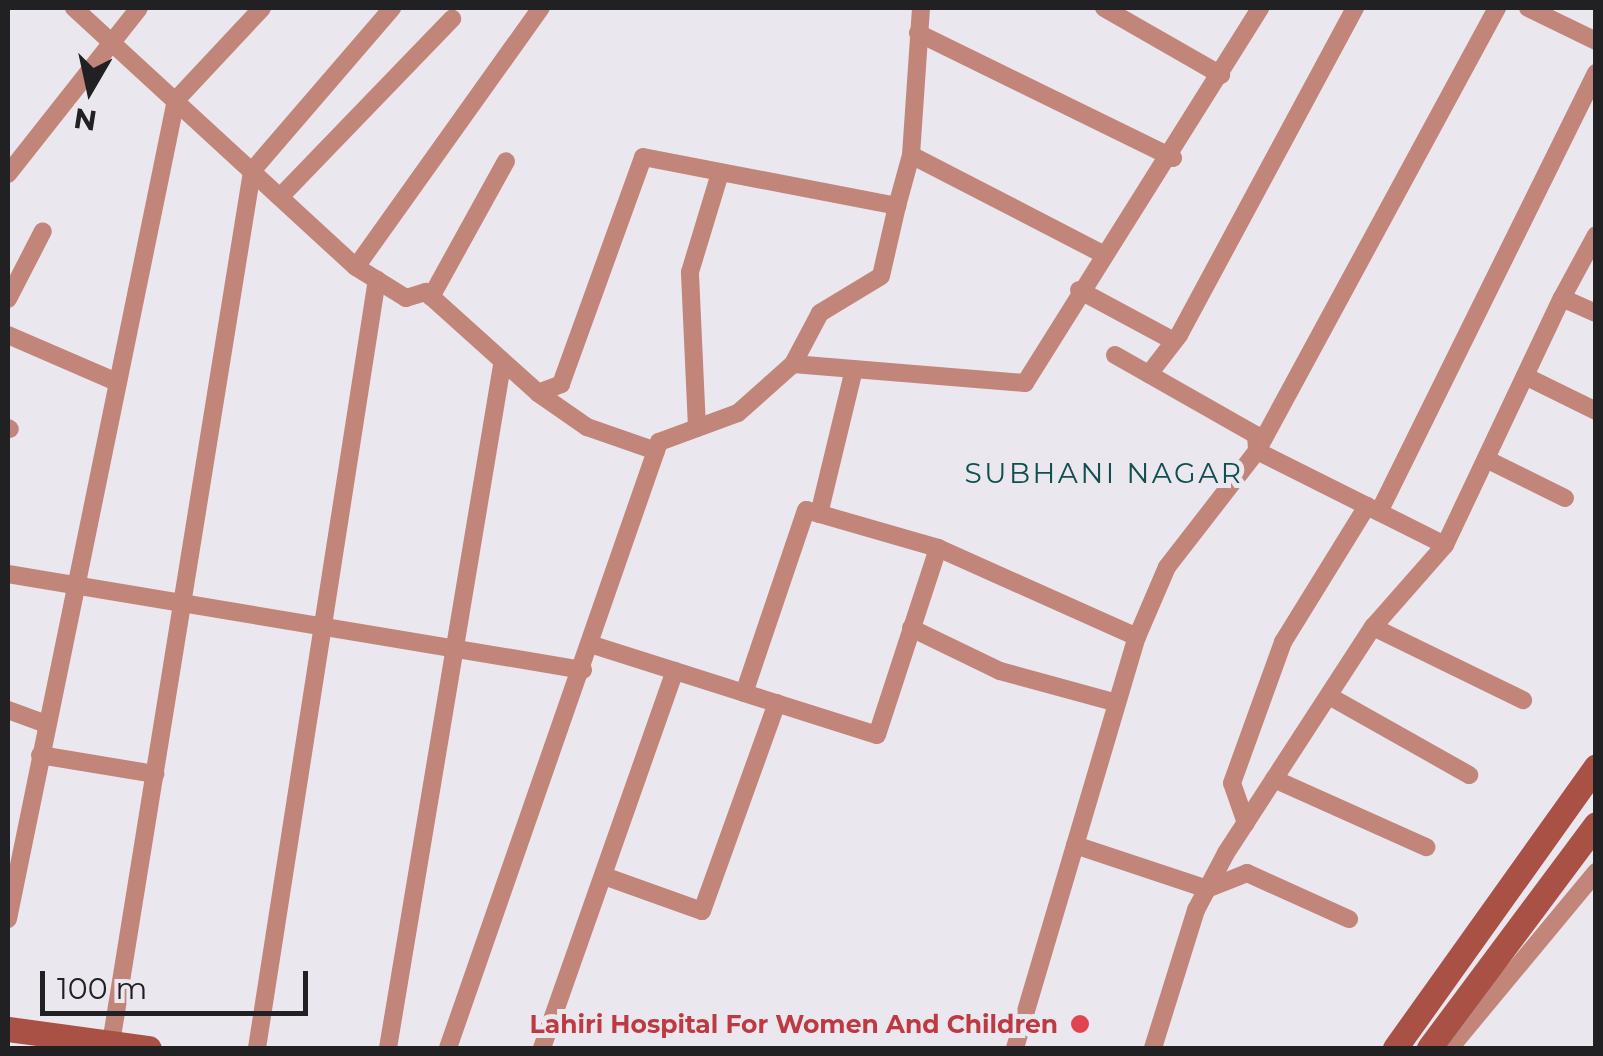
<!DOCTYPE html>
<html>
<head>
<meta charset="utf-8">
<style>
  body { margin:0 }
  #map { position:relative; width:1603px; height:1056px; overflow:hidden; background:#ebe7ef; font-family:Montserrat,sans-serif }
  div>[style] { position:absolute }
  .street>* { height:18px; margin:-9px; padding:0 9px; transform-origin:9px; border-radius:9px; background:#c2857a }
  .secondary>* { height:25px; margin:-12.5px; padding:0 12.5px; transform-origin:12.5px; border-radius:12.5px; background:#a85144 }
  .dots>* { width:28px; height:28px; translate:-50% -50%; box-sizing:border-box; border:5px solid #ebe7ef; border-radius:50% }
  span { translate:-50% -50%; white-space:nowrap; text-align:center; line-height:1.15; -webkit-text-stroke:10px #ebe7ef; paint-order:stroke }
  .health-label { font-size:25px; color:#be3a42; font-weight:700 }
  .right { translate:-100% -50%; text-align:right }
  .neighbourhood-label { font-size:28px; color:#104e50; letter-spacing:2.5px }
  .frame { position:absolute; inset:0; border:10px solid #212022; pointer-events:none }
  .north { position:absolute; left:40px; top:40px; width:100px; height:100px; -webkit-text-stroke:8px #ebe7ef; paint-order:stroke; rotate:189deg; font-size:28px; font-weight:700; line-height:40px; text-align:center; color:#212022 }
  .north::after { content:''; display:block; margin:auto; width:35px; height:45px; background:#212022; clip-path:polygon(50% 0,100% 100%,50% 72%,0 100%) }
  .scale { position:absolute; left:40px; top:971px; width:268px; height:45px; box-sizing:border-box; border:5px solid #212022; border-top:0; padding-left:12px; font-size:30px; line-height:35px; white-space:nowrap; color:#212022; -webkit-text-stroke:8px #ebe7ef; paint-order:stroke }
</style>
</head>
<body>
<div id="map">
  <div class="street">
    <div style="left:74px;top:8px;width:383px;rotate:42.6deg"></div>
    <div style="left:356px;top:267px;width:59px;rotate:31.8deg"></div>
    <div style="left:406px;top:298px;width:21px;rotate:-17deg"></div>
    <div style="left:426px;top:292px;width:151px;rotate:42deg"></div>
    <div style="left:538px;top:393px;width:25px;rotate:-21deg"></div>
    <div style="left:561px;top:384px;width:241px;rotate:-70.1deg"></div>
    <div style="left:643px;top:157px;width:259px;rotate:10.9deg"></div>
    <div style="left:897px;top:206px;width:53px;rotate:-74.6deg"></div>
    <div style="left:911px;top:155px;width:147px;rotate:-86.1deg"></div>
    <div style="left:1104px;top:8px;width:135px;rotate:29.8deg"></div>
    <div style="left:1528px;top:8px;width:76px;rotate:25.9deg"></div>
    <div style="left:918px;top:33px;width:284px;rotate:26.1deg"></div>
    <div style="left:911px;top:155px;width:214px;rotate:27.3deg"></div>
    <div style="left:8px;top:174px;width:211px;rotate:-51.7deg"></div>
    <div style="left:280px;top:197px;width:248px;rotate:-46deg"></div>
    <div style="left:1596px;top:235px;width:72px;rotate:118.4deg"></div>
    <div style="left:1562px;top:298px;width:37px;rotate:24deg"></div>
    <div style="left:356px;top:267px;width:318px;rotate:-54.5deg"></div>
    <div style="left:1079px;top:290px;width:106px;rotate:28.3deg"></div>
    <div style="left:431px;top:297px;width:155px;rotate:-61.1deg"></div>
    <div style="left:8px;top:299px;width:76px;rotate:-62.8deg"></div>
    <div style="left:8px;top:335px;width:113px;rotate:23.4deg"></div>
    <div style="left:1115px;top:355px;width:162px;rotate:29.6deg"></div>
    <div style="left:1256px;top:435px;width:16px;rotate:86deg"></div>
    <div style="left:793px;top:364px;width:58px;rotate:-62.1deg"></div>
    <div style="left:820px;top:313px;width:71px;rotate:-31.2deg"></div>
    <div style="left:881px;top:276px;width:72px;rotate:-77.1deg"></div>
    <div style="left:1149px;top:374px;width:49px;rotate:-52.4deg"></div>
    <div style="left:1179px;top:335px;width:371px;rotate:-61.7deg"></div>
    <div style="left:1525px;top:376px;width:79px;rotate:26.2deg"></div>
    <div style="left:538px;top:393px;width:60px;rotate:34.8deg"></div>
    <div style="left:587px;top:427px;width:73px;rotate:19.2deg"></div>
    <div style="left:8px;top:428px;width:2px;rotate:27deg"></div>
    <div style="left:697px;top:428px;width:156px;rotate:-92.6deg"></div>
    <div style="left:690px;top:272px;width:103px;rotate:-73.1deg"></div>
    <div style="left:1257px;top:451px;width:504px;rotate:-61.55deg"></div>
    <div style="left:1486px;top:459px;width:88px;rotate:26.3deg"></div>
    <div style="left:1379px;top:512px;width:490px;rotate:-63.7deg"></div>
    <div style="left:819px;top:514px;width:149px;rotate:-76.4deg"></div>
    <div style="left:938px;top:548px;width:218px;rotate:24.1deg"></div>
    <div style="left:8px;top:574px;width:583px;rotate:9.48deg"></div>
    <div style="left:1373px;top:627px;width:167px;rotate:26deg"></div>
    <div style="left:911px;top:628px;width:99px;rotate:25.8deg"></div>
    <div style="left:1000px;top:671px;width:121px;rotate:15.3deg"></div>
    <div style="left:593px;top:645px;width:158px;rotate:17.6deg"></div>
    <div style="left:744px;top:693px;width:139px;rotate:17.5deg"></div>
    <div style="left:877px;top:735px;width:197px;rotate:-71.9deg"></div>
    <div style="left:938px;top:548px;width:137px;rotate:-163.9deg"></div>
    <div style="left:806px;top:510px;width:193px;rotate:108.7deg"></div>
    <div style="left:1329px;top:696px;width:161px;rotate:29.4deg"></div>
    <div style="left:8px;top:710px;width:40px;rotate:20.2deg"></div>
    <div style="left:40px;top:755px;width:117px;rotate:9.4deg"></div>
    <div style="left:1274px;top:779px;width:167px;rotate:24.1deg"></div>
    <div style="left:1246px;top:823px;width:42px;rotate:-109.3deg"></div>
    <div style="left:1232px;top:783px;width:150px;rotate:-70.1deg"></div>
    <div style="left:1283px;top:642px;width:160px;rotate:-58.3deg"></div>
    <div style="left:1075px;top:845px;width:139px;rotate:18.4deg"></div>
    <div style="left:1207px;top:889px;width:43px;rotate:-21.8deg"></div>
    <div style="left:1247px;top:873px;width:112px;rotate:24.3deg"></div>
    <div style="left:604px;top:876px;width:104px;rotate:19.7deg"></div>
    <div style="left:702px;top:911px;width:221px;rotate:-70.2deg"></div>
    <div style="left:8px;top:919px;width:836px;rotate:-78.41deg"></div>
    <div style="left:176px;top:100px;width:126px;rotate:-46.9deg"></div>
    <div style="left:111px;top:1043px;width:883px;rotate:-80.81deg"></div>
    <div style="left:252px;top:171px;width:215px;rotate:-49.3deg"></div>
    <div style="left:257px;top:1048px;width:778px;rotate:-81.13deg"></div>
    <div style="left:388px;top:1048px;width:692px;rotate:-80.52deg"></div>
    <div style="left:448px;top:1048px;width:642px;rotate:-70.8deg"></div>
    <div style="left:659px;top:442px;width:84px;rotate:-20.2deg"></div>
    <div style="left:738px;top:413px;width:74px;rotate:-41.7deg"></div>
    <div style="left:793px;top:364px;width:233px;rotate:4.7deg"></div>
    <div style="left:1025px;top:383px;width:443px;rotate:-57.9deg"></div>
    <div style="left:542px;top:1048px;width:400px;rotate:-70.6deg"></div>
    <div style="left:1015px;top:1048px;width:429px;rotate:-73.5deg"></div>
    <div style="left:1137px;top:637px;width:76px;rotate:-66.8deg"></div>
    <div style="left:1167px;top:567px;width:147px;rotate:-52.2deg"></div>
    <div style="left:1257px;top:451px;width:210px;rotate:26.6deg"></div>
    <div style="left:1445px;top:545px;width:273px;rotate:-64.7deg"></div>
    <div style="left:1153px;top:1048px;width:145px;rotate:-72.7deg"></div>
    <div style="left:1196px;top:910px;width:64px;rotate:-62.2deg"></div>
    <div style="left:1226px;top:853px;width:270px;rotate:-57deg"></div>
    <div style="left:1373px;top:627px;width:109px;rotate:-48.7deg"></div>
    <div style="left:1450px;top:1048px;width:229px;rotate:-50.3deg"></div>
  </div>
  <div class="secondary">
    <div style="left:8px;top:1029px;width:142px;rotate:7.7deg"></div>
    <div style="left:1395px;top:1048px;width:346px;rotate:-54.5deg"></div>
    <div style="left:1429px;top:1048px;width:279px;rotate:-53.3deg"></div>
  </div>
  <div class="dots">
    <div style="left:1080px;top:1024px;background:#e0444e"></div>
  </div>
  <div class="health-label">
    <span class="right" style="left:1058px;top:1024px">Lahiri Hospital For Women And Children</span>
  </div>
  <div class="neighbourhood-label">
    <span style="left:1104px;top:473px">SUBHANI NAGAR</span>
  </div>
  <div class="frame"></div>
  <div class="north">N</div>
  <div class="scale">100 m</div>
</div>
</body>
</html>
